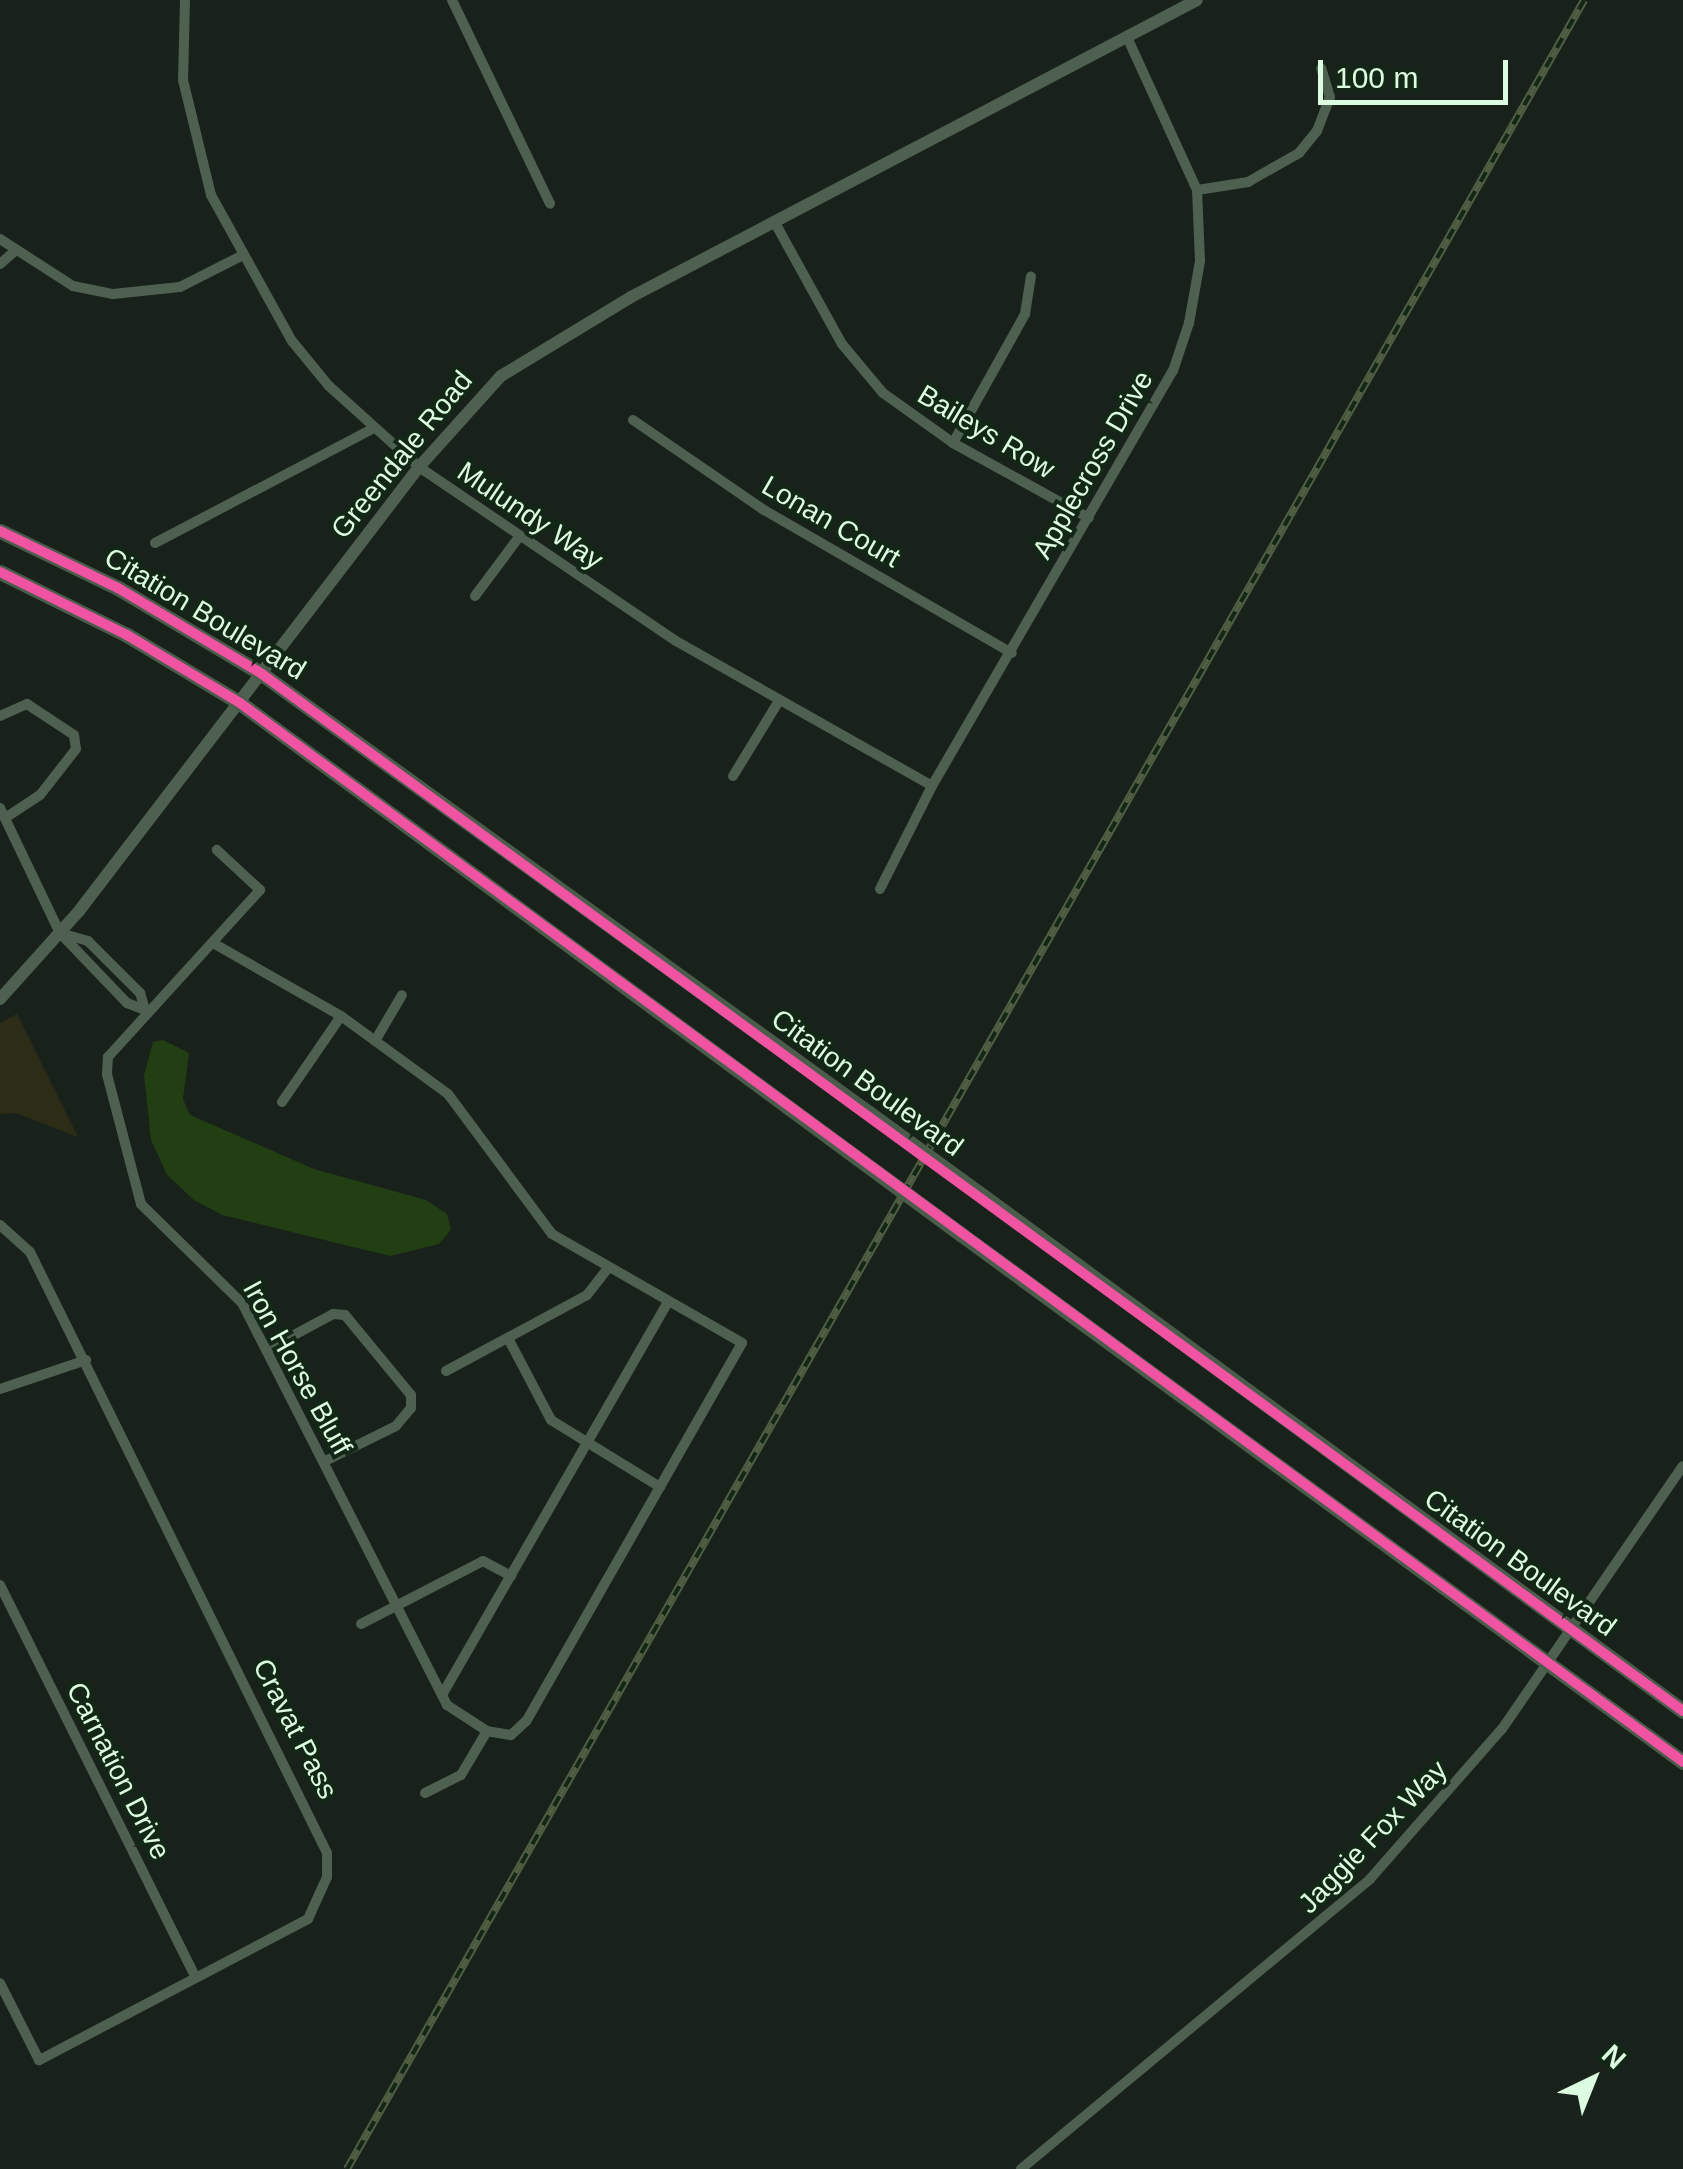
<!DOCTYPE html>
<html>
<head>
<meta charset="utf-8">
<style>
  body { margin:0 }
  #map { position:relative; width:1683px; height:2169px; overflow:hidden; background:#18221a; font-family:Helvetica,sans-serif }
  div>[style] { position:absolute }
  .green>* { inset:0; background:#2d2d17 }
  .water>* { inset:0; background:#223e13 }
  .minor>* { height:10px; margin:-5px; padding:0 5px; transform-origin:5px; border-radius:5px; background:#4e6150 }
  .tertiary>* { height:12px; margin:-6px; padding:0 6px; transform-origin:6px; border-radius:6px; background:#4e6150 }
  .secondary>* { height:15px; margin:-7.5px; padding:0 7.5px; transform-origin:7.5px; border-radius:7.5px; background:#495d4a }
  .rail>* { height:8px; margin-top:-4px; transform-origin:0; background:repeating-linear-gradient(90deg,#132717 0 11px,#505e43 0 22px); box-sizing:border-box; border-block:2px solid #505e43 }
  .secondary-bridge>* { height:15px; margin:-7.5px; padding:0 7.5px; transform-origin:7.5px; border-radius:7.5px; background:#495d4a }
  .cycleway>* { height:10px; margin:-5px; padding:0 5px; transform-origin:5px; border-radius:5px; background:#f153a3 }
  span { translate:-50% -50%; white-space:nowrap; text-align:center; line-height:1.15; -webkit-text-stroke:8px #132717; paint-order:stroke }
  .street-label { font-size:28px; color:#ddfbe1 }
  .north { position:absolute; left:1543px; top:2029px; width:100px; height:100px; -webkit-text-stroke:8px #132717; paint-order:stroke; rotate:43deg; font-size:28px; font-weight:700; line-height:40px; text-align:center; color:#ddfbe1 }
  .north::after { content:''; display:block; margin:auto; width:35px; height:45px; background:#ddfbe1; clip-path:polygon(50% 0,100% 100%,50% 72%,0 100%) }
  .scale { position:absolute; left:1318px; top:60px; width:190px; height:45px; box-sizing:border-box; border:5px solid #ddfbe1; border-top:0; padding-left:12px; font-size:30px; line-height:35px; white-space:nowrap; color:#ddfbe1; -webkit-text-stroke:8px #132717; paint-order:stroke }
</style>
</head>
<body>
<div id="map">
  <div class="green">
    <div style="clip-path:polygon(17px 1014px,78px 1137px,16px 1113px,0 1114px,0 1023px)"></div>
  </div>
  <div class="water">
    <div style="clip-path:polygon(163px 1040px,189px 1053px,183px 1099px,190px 1115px,314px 1169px,426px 1200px,447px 1214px,451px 1230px,439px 1244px,390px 1256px,222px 1215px,194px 1200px,167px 1175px,151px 1140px,144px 1075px,153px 1042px)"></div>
  </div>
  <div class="minor">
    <div style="left:185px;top:0;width:80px;rotate:91.4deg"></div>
    <div style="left:183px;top:80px;width:118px;rotate:76.3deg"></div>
    <div style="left:211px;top:195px;width:167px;rotate:61deg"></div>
    <div style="left:292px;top:341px;width:58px;rotate:50.6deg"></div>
    <div style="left:329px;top:386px;width:121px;rotate:42deg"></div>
    <div style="left:419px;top:467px;width:310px;rotate:34.1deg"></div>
    <div style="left:676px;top:641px;width:294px;rotate:29.5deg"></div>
    <div style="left:452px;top:0;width:226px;rotate:64.3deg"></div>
    <div style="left:1197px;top:190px;width:52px;rotate:-8.9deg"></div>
    <div style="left:1248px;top:182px;width:59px;rotate:-29.6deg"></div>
    <div style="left:1299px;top:153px;width:28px;rotate:-51deg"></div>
    <div style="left:1317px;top:131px;width:36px;rotate:-69deg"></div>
    <div style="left:1330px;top:97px;width:30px;rotate:-107deg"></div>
    <div style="left:774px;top:221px;width:141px;rotate:61.1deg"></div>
    <div style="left:842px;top:344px;width:64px;rotate:50.1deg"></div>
    <div style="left:883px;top:393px;width:86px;rotate:35.5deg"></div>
    <div style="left:953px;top:443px;width:155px;rotate:28.9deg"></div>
    <div style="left:0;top:239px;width:87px;rotate:32.8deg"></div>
    <div style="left:73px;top:286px;width:41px;rotate:11.3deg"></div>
    <div style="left:113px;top:294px;width:67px;rotate:-6deg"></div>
    <div style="left:180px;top:287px;width:68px;rotate:-26.9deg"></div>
    <div style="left:0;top:264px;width:20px;rotate:-41deg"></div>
    <div style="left:633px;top:420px;width:159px;rotate:34.5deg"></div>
    <div style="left:764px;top:510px;width:286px;rotate:30deg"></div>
    <div style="left:953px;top:443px;width:148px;rotate:-60.8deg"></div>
    <div style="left:1025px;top:314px;width:38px;rotate:-81deg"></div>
    <div style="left:155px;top:543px;width:245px;rotate:-27.7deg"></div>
    <div style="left:475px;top:596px;width:74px;rotate:-53.3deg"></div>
    <div style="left:0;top:716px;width:30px;rotate:-24deg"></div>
    <div style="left:27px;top:704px;width:56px;rotate:33.4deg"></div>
    <div style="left:74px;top:735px;width:14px;rotate:82deg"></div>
    <div style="left:76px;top:749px;width:58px;rotate:128deg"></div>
    <div style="left:40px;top:795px;width:42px;rotate:146.7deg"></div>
    <div style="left:733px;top:776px;width:88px;rotate:-58.5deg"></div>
    <div style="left:0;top:808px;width:139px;rotate:64.4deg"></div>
    <div style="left:60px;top:933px;width:97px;rotate:46.3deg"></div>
    <div style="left:127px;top:1003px;width:19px;rotate:21deg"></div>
    <div style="left:145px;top:1010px;width:18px;rotate:-106deg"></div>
    <div style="left:140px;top:993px;width:74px;rotate:-135deg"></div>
    <div style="left:88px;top:941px;width:29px;rotate:-164deg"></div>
    <div style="left:880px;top:889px;width:115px;rotate:-63.2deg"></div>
    <div style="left:932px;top:786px;width:480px;rotate:-59.9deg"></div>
    <div style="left:1173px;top:371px;width:51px;rotate:-71.6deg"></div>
    <div style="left:1189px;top:323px;width:63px;rotate:-79.9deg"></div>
    <div style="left:1200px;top:261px;width:71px;rotate:-92.4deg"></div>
    <div style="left:1197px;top:190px;width:168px;rotate:-114.6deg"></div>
    <div style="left:213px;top:943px;width:147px;rotate:29.7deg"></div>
    <div style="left:341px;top:1016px;width:132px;rotate:36.1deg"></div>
    <div style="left:448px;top:1094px;width:174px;rotate:53.4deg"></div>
    <div style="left:552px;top:1234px;width:219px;rotate:29.8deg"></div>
    <div style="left:742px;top:1343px;width:435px;rotate:119.7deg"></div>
    <div style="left:526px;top:1721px;width:21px;rotate:137deg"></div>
    <div style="left:511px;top:1735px;width:24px;rotate:-171deg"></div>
    <div style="left:487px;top:1731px;width:48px;rotate:-147deg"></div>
    <div style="left:447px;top:1705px;width:451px;rotate:-117deg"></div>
    <div style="left:242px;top:1303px;width:141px;rotate:-135.6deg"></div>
    <div style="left:141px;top:1204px;width:134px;rotate:-104.7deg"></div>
    <div style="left:107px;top:1074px;width:17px;rotate:-87deg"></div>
    <div style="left:108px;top:1057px;width:226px;rotate:-47.7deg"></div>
    <div style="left:260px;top:890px;width:59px;rotate:-137.1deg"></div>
    <div style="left:375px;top:1041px;width:53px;rotate:-59.6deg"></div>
    <div style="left:282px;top:1102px;width:104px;rotate:-55.5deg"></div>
    <div style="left:0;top:1225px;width:40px;rotate:42deg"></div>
    <div style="left:30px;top:1252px;width:670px;rotate:63.7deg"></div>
    <div style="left:327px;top:1853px;width:24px;rotate:90deg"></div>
    <div style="left:327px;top:1877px;width:46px;rotate:114.3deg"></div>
    <div style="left:308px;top:1919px;width:304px;rotate:152.3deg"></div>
    <div style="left:39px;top:2060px;width:86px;rotate:-116.9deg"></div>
    <div style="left:509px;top:1340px;width:90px;rotate:62.3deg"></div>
    <div style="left:551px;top:1420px;width:128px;rotate:31.6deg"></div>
    <div style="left:266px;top:1350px;width:76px;rotate:-28.2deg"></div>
    <div style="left:333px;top:1314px;width:12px;rotate:5deg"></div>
    <div style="left:345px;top:1315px;width:104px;rotate:50.5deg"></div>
    <div style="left:411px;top:1395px;width:13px;rotate:90deg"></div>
    <div style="left:411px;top:1408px;width:23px;rotate:130deg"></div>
    <div style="left:396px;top:1426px;width:81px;rotate:153.7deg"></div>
    <div style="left:446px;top:1371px;width:160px;rotate:-28.3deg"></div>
    <div style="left:587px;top:1295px;width:34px;rotate:-52deg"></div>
    <div style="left:0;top:1389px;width:91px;rotate:-18.6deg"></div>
    <div style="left:0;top:1585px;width:439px;rotate:63.5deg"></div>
    <div style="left:361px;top:1624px;width:137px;rotate:-27.3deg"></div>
    <div style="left:483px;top:1561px;width:32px;rotate:28deg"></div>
    <div style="left:442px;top:1695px;width:453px;rotate:-60.1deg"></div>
    <div style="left:425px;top:1793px;width:40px;rotate:-26.6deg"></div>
    <div style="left:461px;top:1775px;width:51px;rotate:-59.4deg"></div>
    <div style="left:1021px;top:2169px;width:454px;rotate:-39.7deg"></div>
    <div style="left:1370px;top:1879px;width:200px;rotate:-48.7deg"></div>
    <div style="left:1502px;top:1729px;width:319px;rotate:-55.5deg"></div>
  </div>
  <div class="tertiary">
    <div style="left:0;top:999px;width:118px;rotate:-48.1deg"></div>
    <div style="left:79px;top:911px;width:559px;rotate:-52.56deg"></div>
    <div style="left:419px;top:467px;width:122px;rotate:-48deg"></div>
    <div style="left:501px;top:376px;width:152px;rotate:-31.3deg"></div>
    <div style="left:631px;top:297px;width:639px;rotate:-27.69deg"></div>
  </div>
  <div class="secondary">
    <div style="left:0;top:531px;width:131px;rotate:25.8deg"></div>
    <div style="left:118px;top:588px;width:168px;rotate:30.8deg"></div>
    <div style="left:262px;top:674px;width:749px;rotate:35.88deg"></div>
    <div style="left:0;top:572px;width:142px;rotate:26.4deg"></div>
    <div style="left:127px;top:635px;width:132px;rotate:31deg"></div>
    <div style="left:240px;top:703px;width:757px;rotate:36.4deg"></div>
    <div style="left:983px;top:1196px;width:869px;rotate:36.34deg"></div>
    <div style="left:962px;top:1235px;width:893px;rotate:36.16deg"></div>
  </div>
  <div class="rail">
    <div style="left:347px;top:2169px;width:2497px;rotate:-60.3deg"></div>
  </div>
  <div class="secondary-bridge">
    <div style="left:869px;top:1113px;width:141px;rotate:36.1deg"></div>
    <div style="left:849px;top:1152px;width:140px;rotate:36.3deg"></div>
  </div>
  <div class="cycleway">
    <div style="left:0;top:531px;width:131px;rotate:25.8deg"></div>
    <div style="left:118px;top:588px;width:168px;rotate:30.8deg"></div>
    <div style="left:262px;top:674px;width:1759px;rotate:36.12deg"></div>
    <div style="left:0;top:572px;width:142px;rotate:26.4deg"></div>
    <div style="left:127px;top:635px;width:132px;rotate:31deg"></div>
    <div style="left:240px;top:703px;width:1790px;rotate:36.27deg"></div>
  </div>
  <div class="street-label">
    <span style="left:986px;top:432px;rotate:31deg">Baileys Row</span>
    <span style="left:402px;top:455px;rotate:-51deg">Greendale Road</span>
    <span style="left:1093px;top:465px;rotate:-60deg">Applecross Drive</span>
    <span style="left:530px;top:516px;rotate:34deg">Mulundy Way</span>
    <span style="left:831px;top:522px;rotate:30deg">Lonan Court</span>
    <span style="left:205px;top:614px;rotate:31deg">Citation Boulevard</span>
    <span style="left:867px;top:1083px;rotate:36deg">Citation Boulevard</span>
    <span style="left:297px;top:1368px;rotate:61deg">Iron Horse Bluff</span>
    <span style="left:1520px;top:1563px;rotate:36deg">Citation Boulevard</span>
    <span style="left:295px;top:1729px;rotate:63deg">Cravat Pass</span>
    <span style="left:118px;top:1771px;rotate:63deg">Carnation Drive</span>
    <span style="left:1373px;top:1837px;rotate:-46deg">Jaggie Fox Way</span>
  </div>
  <div class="north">N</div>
  <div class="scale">100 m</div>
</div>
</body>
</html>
